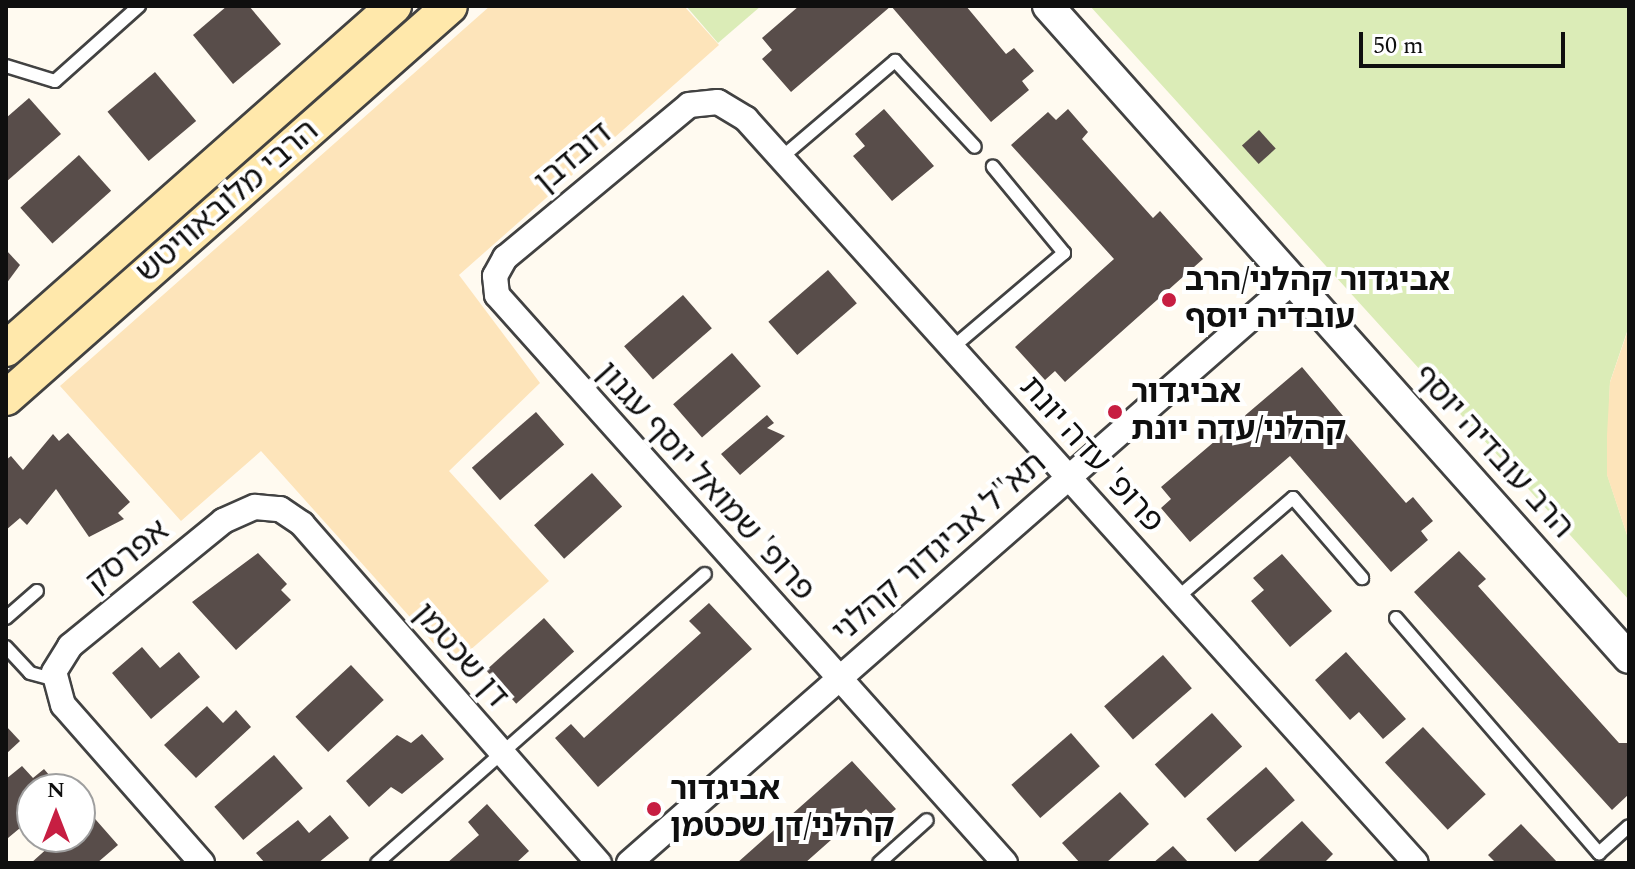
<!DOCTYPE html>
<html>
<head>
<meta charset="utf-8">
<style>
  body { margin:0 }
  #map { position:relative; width:1635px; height:869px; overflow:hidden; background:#fffaf0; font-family:Spectral,"Noto Sans Hebrew",serif }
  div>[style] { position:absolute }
  .green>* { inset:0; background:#dbecb7 }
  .sand>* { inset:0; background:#fde4ba }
  .building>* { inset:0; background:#584d4a; transform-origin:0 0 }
  .roads { filter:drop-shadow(2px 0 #424242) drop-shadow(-2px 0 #424242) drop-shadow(0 2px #424242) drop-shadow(0 -2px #424242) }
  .service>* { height:12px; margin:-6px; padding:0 6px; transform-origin:6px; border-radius:6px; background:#fff }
  .minor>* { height:24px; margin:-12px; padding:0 12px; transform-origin:12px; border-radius:12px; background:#fff }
  .tertiary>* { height:30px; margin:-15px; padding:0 15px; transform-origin:15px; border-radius:15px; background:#fff }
  .secondary>* { height:34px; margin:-17px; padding:0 17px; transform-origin:17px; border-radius:17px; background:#ffe8ab }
  .dots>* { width:22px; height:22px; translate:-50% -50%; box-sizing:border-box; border:4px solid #fff; border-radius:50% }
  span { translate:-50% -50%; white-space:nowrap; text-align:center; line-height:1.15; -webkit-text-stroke:8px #fff; paint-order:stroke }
  .street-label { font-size:32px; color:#0f0f0f }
  .poi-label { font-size:32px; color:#0f0f0f; font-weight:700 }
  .left { translate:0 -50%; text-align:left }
  .frame { position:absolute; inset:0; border:8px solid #0f0f0f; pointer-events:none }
  .north { position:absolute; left:16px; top:773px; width:80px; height:80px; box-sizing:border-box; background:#fff; border:2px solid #9f9f9f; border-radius:50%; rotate:0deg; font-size:22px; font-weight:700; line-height:32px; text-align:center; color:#0f0f0f }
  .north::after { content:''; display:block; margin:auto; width:28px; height:36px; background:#c71e42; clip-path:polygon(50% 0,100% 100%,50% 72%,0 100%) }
  .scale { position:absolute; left:1359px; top:32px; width:206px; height:36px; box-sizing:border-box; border:4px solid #0f0f0f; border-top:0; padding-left:10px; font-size:24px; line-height:28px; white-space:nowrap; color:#0f0f0f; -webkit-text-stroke:6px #fff; paint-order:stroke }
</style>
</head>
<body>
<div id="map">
  <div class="green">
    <div style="clip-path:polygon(686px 6px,761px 6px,718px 43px)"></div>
    <div style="clip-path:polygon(1090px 6px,1629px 6px,1629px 326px,1610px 382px,1607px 474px,1629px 541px,1629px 600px)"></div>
  </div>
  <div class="sand">
    <div style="clip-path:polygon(490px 6px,684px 6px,719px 45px,459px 275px,540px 383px,449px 471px,549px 581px,453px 665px,261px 451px,181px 521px,60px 386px)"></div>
    <div style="clip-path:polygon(1629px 327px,1629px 541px,1607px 475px,1607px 435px,1610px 382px)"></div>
  </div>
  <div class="building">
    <div style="clip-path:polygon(227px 6px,249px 6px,281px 44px,233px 84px,193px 35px)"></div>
    <div style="clip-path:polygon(799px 6px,966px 6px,1006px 54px,1014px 48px,1034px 71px,1022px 81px,1029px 90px,991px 122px,891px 6px,791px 92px,762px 59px,772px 50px,762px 38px)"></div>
    <div style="left:155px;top:72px;width:64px;height:62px;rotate:50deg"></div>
    <div style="clip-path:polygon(29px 98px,61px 134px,6px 182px,6px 118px)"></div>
    <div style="clip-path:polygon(884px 109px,934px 166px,892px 201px,853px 156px,865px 146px,855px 134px)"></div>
    <div style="clip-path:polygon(1068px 109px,1088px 132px,1082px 139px,1153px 218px,1160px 211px,1203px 259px,1065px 382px,1055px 371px,1045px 380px,1015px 347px,1114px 259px,1011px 145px,1048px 112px,1056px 120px)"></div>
    <div style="left:1259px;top:130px;width:25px;height:23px;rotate:48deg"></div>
    <div style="left:79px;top:155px;width:48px;height:79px;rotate:48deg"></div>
    <div style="clip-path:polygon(6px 250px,20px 265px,6px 284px)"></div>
    <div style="left:828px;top:270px;width:44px;height:79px;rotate:49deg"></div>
    <div style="left:683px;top:295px;width:44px;height:78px;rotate:49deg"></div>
    <div style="left:732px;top:353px;width:44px;height:78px;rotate:49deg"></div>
    <div style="clip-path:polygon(1302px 367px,1343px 416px,1336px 422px,1406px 503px,1413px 497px,1433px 521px,1421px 531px,1428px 540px,1391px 572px,1290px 456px,1190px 542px,1161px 508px,1171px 499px,1161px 487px)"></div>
    <div style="left:536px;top:412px;width:43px;height:85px;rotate:49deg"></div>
    <div style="clip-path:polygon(767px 415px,774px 423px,767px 428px,785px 436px,740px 475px,721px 454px)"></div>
    <div style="clip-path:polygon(68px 433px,130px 502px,118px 513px,124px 519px,89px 537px,56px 489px,27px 525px,20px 518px,6px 530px,6px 460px,11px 456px,23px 470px,53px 434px,59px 441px)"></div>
    <div style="left:592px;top:473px;width:45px;height:78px;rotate:48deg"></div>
    <div style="clip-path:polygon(1459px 551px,1486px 579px,1478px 586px,1619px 743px,1629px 743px,1629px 794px,1612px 810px,1414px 592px)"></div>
    <div style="clip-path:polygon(258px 553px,287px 584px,281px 590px,291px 600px,236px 650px,192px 602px)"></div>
    <div style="clip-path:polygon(1282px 554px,1332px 611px,1290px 647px,1251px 601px,1264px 590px,1253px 578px)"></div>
    <div style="clip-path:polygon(709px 603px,752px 649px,598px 787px,555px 738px,571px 724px,584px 738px,701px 633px,689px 621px)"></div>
    <div style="left:544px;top:618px;width:45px;height:78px;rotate:48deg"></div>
    <div style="clip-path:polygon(142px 647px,160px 668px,179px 652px,200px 677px,151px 719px,112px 673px)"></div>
    <div style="clip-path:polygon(1346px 652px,1406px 719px,1383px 739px,1359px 712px,1350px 720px,1315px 680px)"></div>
    <div style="left:1163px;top:655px;width:44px;height:78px;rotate:49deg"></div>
    <div style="left:351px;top:665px;width:48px;height:76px;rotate:47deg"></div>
    <div style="clip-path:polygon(207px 706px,223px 723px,236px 710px,251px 727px,196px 778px,164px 745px)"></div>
    <div style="left:1212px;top:713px;width:45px;height:77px;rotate:48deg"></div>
    <div style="clip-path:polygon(6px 726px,20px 741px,6px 754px)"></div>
    <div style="left:1423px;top:727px;width:92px;height:52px;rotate:47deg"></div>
    <div style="left:1071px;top:733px;width:44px;height:79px;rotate:49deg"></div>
    <div style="clip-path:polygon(422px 734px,444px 759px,402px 794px,391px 787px,369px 807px,346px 781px,397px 735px,411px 743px)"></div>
    <div style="left:274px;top:755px;width:44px;height:79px;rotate:49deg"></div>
    <div style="clip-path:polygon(852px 761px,896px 809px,879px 823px,866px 809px,805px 863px,737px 863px)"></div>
    <div style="clip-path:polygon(22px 766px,33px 778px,44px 769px,61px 789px,32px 789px,32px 818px,8px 838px,6px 779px)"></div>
    <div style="left:1266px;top:767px;width:44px;height:79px;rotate:49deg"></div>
    <div style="clip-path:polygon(1120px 792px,1149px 824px,1106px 863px,1080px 863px,1062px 843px)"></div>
    <div style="clip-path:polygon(487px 804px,529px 851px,516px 863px,447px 863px,479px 835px,468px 822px)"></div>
    <div style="clip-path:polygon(89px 812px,118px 845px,97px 863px,31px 863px,60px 837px,80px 837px,80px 819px)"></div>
    <div style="clip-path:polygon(330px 815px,349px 838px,318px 863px,265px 863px,256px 853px,298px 820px,309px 833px)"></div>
    <div style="clip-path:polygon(1302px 821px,1333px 854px,1324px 863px,1256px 863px)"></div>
    <div style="clip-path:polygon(1521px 824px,1558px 863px,1496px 863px,1488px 855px)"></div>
    <div style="clip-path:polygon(1173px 846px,1189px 863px,1153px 863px)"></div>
  </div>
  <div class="roads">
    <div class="service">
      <div style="left:6px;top:66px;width:51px;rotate:17deg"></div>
      <div style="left:55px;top:81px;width:113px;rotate:-41.8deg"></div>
      <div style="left:781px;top:158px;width:150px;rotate:-40.4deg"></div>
      <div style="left:895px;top:61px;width:117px;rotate:47.1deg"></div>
      <div style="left:952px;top:348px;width:147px;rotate:-40.3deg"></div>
      <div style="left:1064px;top:253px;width:112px;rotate:-129.5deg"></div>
      <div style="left:1177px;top:598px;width:153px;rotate:-40.8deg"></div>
      <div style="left:1293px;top:498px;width:106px;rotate:49.2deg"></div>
      <div style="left:6px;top:618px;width:41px;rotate:-41.1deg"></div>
      <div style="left:1396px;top:618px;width:311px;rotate:49.2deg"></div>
      <div style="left:1599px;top:853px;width:40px;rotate:-42deg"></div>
      <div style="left:6px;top:647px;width:35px;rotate:47deg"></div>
      <div style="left:30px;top:673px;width:24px;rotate:15deg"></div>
      <div style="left:377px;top:863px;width:437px;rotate:-41.4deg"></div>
      <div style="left:879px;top:863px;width:64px;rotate:-41.9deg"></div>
    </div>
    <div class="minor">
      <div style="left:202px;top:863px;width:210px;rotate:-131.3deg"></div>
      <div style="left:63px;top:705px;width:34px;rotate:-105deg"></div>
      <div style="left:54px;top:672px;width:31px;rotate:-58deg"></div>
      <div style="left:70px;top:646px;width:198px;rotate:-39.2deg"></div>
      <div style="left:223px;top:521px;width:35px;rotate:-24deg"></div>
      <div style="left:255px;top:507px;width:25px;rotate:5deg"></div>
      <div style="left:280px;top:509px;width:27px;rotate:34deg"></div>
      <div style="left:302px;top:524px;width:451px;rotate:48.8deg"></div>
      <div style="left:629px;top:863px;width:883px;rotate:-41.23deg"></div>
      <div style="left:1005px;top:863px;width:762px;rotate:-131.81deg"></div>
      <div style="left:497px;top:295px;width:19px;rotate:-96deg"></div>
      <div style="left:495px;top:276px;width:21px;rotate:-61deg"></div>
      <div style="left:505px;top:258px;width:239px;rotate:-39.7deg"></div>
      <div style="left:689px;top:105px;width:29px;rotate:-6deg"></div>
      <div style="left:718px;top:102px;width:33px;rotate:31deg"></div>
      <div style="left:746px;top:119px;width:1001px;rotate:48deg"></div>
    </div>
    <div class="tertiary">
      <div style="left:1048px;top:6px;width:873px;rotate:48.3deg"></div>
    </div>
    <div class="secondary">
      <div style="left:6px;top:349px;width:518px;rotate:-41.48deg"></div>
      <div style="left:6px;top:398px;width:592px;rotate:-41.44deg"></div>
    </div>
  </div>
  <div class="dots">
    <div style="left:1169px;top:300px;background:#c71e42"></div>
    <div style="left:1115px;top:412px;background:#c71e42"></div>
    <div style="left:654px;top:809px;background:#c71e42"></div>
  </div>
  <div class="street-label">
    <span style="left:574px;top:158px;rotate:-40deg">דובדבן</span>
    <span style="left:228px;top:202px;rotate:-41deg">הרבי מלובאוויטש</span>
    <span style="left:1493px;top:452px;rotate:48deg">הרב עובדיה יוסף</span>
    <span style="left:1091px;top:455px;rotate:48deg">פרופ' עדה יונת</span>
    <span style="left:705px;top:482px;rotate:48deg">פרופ' שמואל יוסף עגנון</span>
    <span style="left:940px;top:548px;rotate:-41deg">תא"ל אביגדור קהלני</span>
    <span style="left:128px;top:557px;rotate:-39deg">אפרסק</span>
    <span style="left:460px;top:656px;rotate:49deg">דן שכטמן</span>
  </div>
  <div class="poi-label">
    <span class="left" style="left:1185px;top:300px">אביגדור קהלני/הרב<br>עובדיה יוסף</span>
    <span class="left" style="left:1131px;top:412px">אביגדור<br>קהלני/עדה יונת</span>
    <span class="left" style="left:670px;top:809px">אביגדור<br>קהלני/דן שכטמן</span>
  </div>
  <div class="frame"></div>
  <div class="north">N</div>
  <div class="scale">50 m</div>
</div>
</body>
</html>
